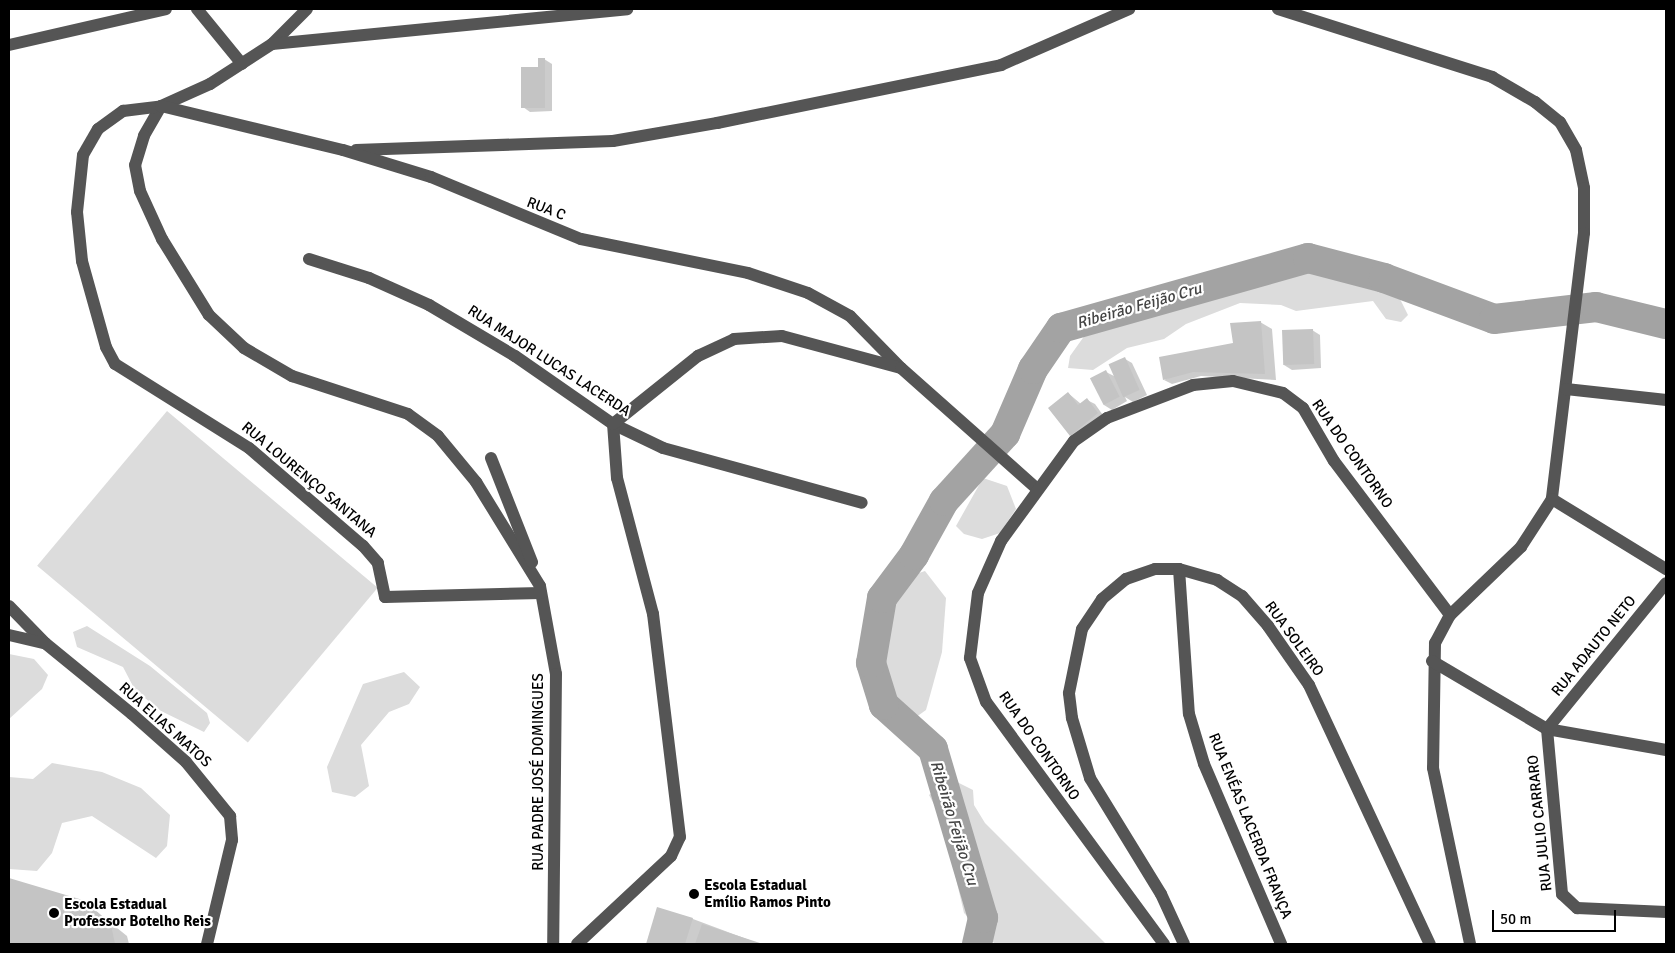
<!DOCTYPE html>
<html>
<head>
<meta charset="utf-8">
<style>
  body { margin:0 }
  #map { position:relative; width:1675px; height:953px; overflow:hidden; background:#fff; font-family:Signika,sans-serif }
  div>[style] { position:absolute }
  .green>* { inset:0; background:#dcdcdc; transform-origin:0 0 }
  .shadow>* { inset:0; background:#0003 }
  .river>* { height:30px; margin:-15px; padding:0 15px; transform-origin:15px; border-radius:15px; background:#a3a3a3 }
  .building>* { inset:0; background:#c4c4c4; transform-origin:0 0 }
  .minor>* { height:12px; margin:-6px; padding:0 6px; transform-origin:6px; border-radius:6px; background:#555 }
  .dots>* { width:14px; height:14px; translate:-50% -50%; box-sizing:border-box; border:2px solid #fff; border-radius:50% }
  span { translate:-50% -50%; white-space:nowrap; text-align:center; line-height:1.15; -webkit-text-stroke:4.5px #fff; paint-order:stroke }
  .street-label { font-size:15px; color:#000 }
  .poi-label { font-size:15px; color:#000; font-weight:700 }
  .left { translate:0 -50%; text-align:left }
  .water-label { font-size:16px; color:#444; font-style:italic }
  .frame { position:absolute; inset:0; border:10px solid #000; pointer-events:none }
  .scale { position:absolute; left:1492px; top:910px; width:124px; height:22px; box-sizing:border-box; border:2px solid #000; border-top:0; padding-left:6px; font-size:15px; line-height:18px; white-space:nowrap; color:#000; -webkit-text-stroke:4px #fff; paint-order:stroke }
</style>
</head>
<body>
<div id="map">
  <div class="green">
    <div style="clip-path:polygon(1307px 268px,1329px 268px,1399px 297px,1408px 315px,1401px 322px,1386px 319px,1373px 301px,1296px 311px,1281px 305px,1240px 303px,1186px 324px,1164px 339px,1127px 348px,1093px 370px,1068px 368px,1070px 356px,1090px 328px)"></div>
    <div style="left:167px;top:411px;width:275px;height:202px;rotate:40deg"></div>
    <div style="clip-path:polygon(983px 478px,1007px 486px,1016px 509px,1000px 533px,982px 539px,964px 534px,956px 526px)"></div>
    <div style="clip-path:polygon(925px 571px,946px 598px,942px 652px,926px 710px,898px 730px,872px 714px,865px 691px,897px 597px,907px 577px)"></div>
    <div style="clip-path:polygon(87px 626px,150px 666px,207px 713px,210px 723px,204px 732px,161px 711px,135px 690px,123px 667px,77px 647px,73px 632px)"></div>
    <div style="clip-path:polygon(9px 654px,34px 659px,48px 675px,42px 689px,9px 719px)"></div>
    <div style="clip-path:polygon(404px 672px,420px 687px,409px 704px,389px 712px,361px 745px,369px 786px,355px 797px,332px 792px,327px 767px,363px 684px)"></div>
    <div style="clip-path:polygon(52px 763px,102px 772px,141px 788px,170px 815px,167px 846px,156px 858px,92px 816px,62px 823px,52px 853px,37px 871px,9px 869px,9px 777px,33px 779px)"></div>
    <div style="clip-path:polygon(951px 779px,973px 790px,974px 805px,985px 823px,1106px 944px,995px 944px,964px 913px,942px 819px,929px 795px)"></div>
  </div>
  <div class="shadow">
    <div style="clip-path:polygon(544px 59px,552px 64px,552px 111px,530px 112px,523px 107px)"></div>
    <div style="clip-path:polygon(1260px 322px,1272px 329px,1276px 380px,1201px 376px,1172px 384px,1164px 380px,1234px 344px)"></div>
    <div style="clip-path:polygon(1312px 330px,1320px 335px,1321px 368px,1292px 370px,1284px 365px)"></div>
    <div style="clip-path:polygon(1125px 359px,1132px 363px,1147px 395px,1133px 402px,1125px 397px,1127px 401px,1112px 410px,1104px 405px,1106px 372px,1116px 377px)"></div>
    <div style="clip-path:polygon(1068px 393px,1081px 404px,1087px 400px,1095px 404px,1105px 418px,1079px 439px,1071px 435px)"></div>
    <div style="clip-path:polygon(9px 879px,85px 902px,127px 936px,129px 944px,9px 944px)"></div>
    <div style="clip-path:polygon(657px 909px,693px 919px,760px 944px,647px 944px)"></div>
  </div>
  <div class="river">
    <div style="left:977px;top:944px;width:27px;rotate:-77deg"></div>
    <div style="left:983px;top:918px;width:176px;rotate:-106.5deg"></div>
    <div style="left:933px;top:749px;width:66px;rotate:-138.1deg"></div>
    <div style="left:884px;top:705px;width:44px;rotate:-107.2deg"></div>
    <div style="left:871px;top:663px;width:66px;rotate:-80.4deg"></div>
    <div style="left:882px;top:598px;width:54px;rotate:-53.3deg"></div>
    <div style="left:914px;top:555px;width:62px;rotate:-60.9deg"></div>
    <div style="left:944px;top:501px;width:91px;rotate:-47.7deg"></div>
    <div style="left:1005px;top:434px;width:71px;rotate:-66.7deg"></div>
    <div style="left:1033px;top:369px;width:50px;rotate:-55.7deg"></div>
    <div style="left:1061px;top:328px;width:257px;rotate:-15.8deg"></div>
    <div style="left:1308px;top:258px;width:79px;rotate:14.7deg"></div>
    <div style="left:1384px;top:278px;width:117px;rotate:20.4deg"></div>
    <div style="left:1494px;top:319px;width:103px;rotate:-6.7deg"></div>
    <div style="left:1596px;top:307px;width:72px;rotate:13.7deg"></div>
  </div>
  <div class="building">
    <div style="clip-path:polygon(538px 58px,545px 58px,545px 108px,521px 108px,521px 67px,538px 67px)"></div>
    <div style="clip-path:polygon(1261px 321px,1265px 374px,1193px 372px,1163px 380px,1159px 357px,1233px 343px,1230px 323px)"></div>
    <div style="left:1313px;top:329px;width:35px;height:31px;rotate:88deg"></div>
    <div style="left:1125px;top:357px;width:36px;height:18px;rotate:66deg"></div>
    <div style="left:1106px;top:370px;width:30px;height:18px;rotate:63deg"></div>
    <div style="clip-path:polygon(1068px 392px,1078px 405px,1087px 398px,1098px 413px,1070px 436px,1048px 408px)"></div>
    <div style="clip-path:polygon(9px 878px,86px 901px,111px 925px,115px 944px,9px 944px)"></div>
    <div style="clip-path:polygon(657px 907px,693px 918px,685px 944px,646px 944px)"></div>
    <div style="clip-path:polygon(702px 924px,763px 944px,695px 944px)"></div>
  </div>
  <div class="minor">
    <div style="left:197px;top:9px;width:71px;rotate:50.7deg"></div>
    <div style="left:307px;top:9px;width:49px;rotate:135deg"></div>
    <div style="left:272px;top:44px;width:74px;rotate:147.2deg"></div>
    <div style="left:210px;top:84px;width:54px;rotate:155.8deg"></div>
    <div style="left:161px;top:106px;width:34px;rotate:120deg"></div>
    <div style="left:144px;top:136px;width:30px;rotate:107deg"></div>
    <div style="left:135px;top:165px;width:26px;rotate:79deg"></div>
    <div style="left:140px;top:191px;width:53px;rotate:65.4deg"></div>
    <div style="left:162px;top:239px;width:89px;rotate:58.3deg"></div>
    <div style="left:209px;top:315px;width:48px;rotate:43.3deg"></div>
    <div style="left:244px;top:348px;width:56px;rotate:30.3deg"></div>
    <div style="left:292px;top:376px;width:122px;rotate:18.1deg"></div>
    <div style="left:408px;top:414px;width:37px;rotate:36deg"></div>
    <div style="left:438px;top:436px;width:60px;rotate:50.4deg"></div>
    <div style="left:476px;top:482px;width:122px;rotate:58.4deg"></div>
    <div style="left:540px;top:586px;width:89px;rotate:79.7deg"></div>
    <div style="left:556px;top:674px;width:270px;rotate:90.6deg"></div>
    <div style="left:1278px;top:9px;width:225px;rotate:17.6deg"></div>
    <div style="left:1492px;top:77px;width:50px;rotate:30.2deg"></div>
    <div style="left:1535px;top:102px;width:32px;rotate:39deg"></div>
    <div style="left:1560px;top:122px;width:32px;rotate:60deg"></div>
    <div style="left:1576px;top:150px;width:39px;rotate:78deg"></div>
    <div style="left:1584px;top:188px;width:45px;rotate:90deg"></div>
    <div style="left:1584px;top:233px;width:268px;rotate:96.9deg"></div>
    <div style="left:1552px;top:499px;width:57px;rotate:122.9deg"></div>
    <div style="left:1521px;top:547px;width:98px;rotate:136.2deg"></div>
    <div style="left:1450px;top:615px;width:32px;rotate:118deg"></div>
    <div style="left:1435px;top:643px;width:125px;rotate:90.9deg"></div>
    <div style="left:1433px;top:768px;width:180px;rotate:78.1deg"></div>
    <div style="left:272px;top:44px;width:357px;rotate:-5.6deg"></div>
    <div style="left:9px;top:45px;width:161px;rotate:-12.9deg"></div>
    <div style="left:356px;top:150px;width:257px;rotate:-2deg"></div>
    <div style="left:613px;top:141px;width:106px;rotate:-9.8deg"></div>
    <div style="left:717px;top:123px;width:290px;rotate:-11.5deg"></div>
    <div style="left:1001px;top:65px;width:140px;rotate:-23.6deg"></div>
    <div style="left:309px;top:259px;width:63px;rotate:17.6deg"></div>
    <div style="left:369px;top:278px;width:66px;rotate:24.2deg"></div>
    <div style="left:429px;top:305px;width:100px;rotate:30.7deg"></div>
    <div style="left:515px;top:356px;width:119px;rotate:34.8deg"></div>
    <div style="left:613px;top:424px;width:55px;rotate:25.6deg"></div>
    <div style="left:663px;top:448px;width:206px;rotate:15.4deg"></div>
    <div style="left:1566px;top:389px;width:101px;rotate:6.3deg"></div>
    <div style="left:491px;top:458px;width:112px;rotate:68.5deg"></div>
    <div style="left:1552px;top:499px;width:134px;rotate:31.6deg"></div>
    <div style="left:1179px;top:569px;width:145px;rotate:86.1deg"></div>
    <div style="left:1189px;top:714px;width:52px;rotate:73.3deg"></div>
    <div style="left:1204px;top:764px;width:196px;rotate:66.8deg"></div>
    <div style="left:541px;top:593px;width:156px;rotate:178.5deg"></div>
    <div style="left:385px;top:597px;width:35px;rotate:-102deg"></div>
    <div style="left:378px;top:563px;width:23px;rotate:-131deg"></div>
    <div style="left:363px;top:546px;width:150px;rotate:-139.3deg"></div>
    <div style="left:249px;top:448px;width:158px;rotate:-147.9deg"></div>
    <div style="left:115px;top:364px;width:19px;rotate:-118deg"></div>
    <div style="left:106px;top:347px;width:89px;rotate:-105.6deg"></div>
    <div style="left:82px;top:261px;width:49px;rotate:-95.8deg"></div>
    <div style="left:77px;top:212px;width:57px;rotate:-84deg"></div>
    <div style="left:83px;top:155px;width:30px;rotate:-60deg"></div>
    <div style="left:98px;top:129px;width:31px;rotate:-36deg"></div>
    <div style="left:123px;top:111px;width:38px;rotate:-7deg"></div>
    <div style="left:161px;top:106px;width:187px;rotate:13.6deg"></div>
    <div style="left:343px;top:150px;width:92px;rotate:17.1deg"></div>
    <div style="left:431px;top:177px;width:162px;rotate:22.5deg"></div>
    <div style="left:581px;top:239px;width:170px;rotate:11.5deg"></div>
    <div style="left:748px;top:273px;width:63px;rotate:18.4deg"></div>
    <div style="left:808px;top:293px;width:48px;rotate:28.7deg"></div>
    <div style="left:850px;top:316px;width:73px;rotate:45.6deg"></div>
    <div style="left:9px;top:606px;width:52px;rotate:45.8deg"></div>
    <div style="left:9px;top:635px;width:37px;rotate:13deg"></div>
    <div style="left:45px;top:643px;width:112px;rotate:39.2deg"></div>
    <div style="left:132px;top:714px;width:72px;rotate:41.6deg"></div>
    <div style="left:186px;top:762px;width:70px;rotate:50.8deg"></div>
    <div style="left:230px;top:816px;width:24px;rotate:85deg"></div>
    <div style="left:232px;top:840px;width:107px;rotate:103.5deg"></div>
    <div style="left:1432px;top:661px;width:134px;rotate:30.6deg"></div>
    <div style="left:1547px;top:729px;width:121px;rotate:10deg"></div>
    <div style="left:1547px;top:729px;width:166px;rotate:84.8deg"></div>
    <div style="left:1562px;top:894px;width:21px;rotate:43deg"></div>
    <div style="left:1577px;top:908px;width:89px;rotate:2.6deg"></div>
    <div style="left:1547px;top:729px;width:188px;rotate:-50.8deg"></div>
    <div style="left:577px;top:944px;width:129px;rotate:-43.1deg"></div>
    <div style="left:671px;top:856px;width:21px;rotate:-65deg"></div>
    <div style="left:680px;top:837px;width:225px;rotate:-96.9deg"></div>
    <div style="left:653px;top:614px;width:141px;rotate:-104.8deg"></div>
    <div style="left:617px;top:478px;width:54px;rotate:-94.2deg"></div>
    <div style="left:613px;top:424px;width:109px;rotate:-38.7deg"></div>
    <div style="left:698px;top:356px;width:40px;rotate:-25deg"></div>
    <div style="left:734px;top:339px;width:48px;rotate:-3.6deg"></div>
    <div style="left:782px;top:336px;width:123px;rotate:15.1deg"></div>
    <div style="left:901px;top:368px;width:181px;rotate:41.6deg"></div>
    <div style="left:1164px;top:944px;width:300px;rotate:-126.3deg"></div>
    <div style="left:986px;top:702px;width:47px;rotate:-110deg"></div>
    <div style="left:970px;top:658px;width:65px;rotate:-83deg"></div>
    <div style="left:978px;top:593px;width:57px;rotate:-66.1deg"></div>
    <div style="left:1001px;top:541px;width:124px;rotate:-53.9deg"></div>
    <div style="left:1074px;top:441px;width:40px;rotate:-34.9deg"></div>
    <div style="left:1107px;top:418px;width:92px;rotate:-21deg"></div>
    <div style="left:1193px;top:385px;width:40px;rotate:-5.7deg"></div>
    <div style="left:1233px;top:381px;width:51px;rotate:13.5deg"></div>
    <div style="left:1283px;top:393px;width:25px;rotate:37deg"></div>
    <div style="left:1303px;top:408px;width:61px;rotate:59.7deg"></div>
    <div style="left:1334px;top:461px;width:193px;rotate:53deg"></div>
    <div style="left:1184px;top:944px;width:55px;rotate:-114.7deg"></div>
    <div style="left:1161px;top:894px;width:136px;rotate:-121.5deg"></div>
    <div style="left:1090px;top:778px;width:63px;rotate:-106.7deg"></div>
    <div style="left:1072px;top:718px;width:25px;rotate:-97deg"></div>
    <div style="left:1069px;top:693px;width:65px;rotate:-78.5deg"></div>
    <div style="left:1082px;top:629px;width:36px;rotate:-56deg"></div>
    <div style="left:1102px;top:599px;width:31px;rotate:-40deg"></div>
    <div style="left:1126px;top:579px;width:31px;rotate:-19deg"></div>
    <div style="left:1155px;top:569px;width:24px"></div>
    <div style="left:1179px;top:569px;width:40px;rotate:16deg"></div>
    <div style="left:1217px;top:580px;width:30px;rotate:33deg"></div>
    <div style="left:1242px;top:596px;width:40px;rotate:49deg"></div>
    <div style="left:1268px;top:626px;width:72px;rotate:55.2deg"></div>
    <div style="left:1309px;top:685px;width:286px;rotate:65deg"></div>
  </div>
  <div class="dots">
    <div style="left:694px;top:894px;background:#000"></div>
    <div style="left:54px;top:913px;background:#000"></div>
  </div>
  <div class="street-label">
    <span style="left:546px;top:209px;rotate:21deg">RUA C</span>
    <span style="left:549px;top:361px;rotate:33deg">RUA MAJOR LUCAS LACERDA</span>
    <span style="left:1352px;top:454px;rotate:55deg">RUA DO CONTORNO</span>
    <span style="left:309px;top:480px;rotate:40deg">RUA LOURENÇO SANTANA</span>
    <span style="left:1294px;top:639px;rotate:54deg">RUA SOLEIRO</span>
    <span style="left:1594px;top:646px;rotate:-51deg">RUA ADAUTO NETO</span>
    <span style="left:165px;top:725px;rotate:42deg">RUA ELIAS MATOS</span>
    <span style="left:1039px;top:746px;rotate:55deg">RUA DO CONTORNO</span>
    <span style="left:539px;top:772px;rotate:-90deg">RUA PADRE JOSÉ DOMINGUES</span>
    <span style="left:1540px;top:823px;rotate:-96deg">RUA JULIO CARRARO</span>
    <span style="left:1250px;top:826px;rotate:68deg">RUA ENÉAS LACERDA FRANÇA</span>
  </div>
  <div class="poi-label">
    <span class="left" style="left:704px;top:894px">Escola Estadual<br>Emílio Ramos Pinto</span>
    <span class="left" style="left:64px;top:913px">Escola Estadual<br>Professor Botelho Reis</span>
  </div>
  <div class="water-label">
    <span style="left:1139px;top:306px;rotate:-16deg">Ribeirão Feijão Cru</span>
    <span style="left:954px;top:823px;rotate:73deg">Ribeirão Feijão Cru</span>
  </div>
  <div class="frame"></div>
  <div class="scale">50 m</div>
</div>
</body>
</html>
